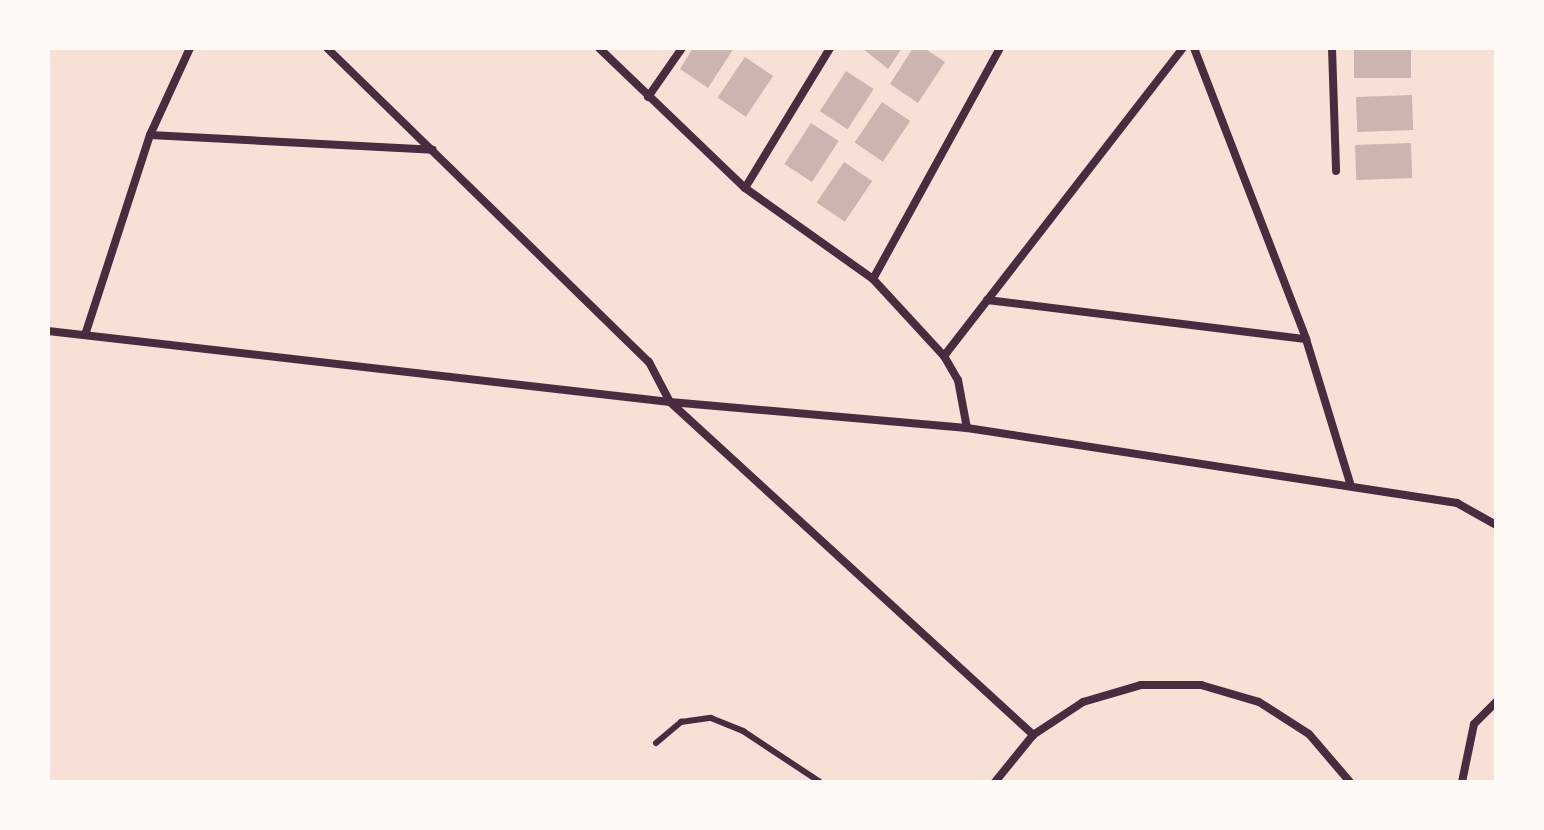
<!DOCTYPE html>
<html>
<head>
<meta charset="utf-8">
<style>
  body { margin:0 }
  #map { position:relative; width:1544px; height:830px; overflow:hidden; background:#f7e1d7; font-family:Helvetica,sans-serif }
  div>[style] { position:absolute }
  .building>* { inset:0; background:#ccb4b1; transform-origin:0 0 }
  .service>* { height:6px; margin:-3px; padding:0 3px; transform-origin:3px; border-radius:3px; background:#4a2c40 }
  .minor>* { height:8px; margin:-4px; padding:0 4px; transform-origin:4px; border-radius:4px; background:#4a2c40 }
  span { translate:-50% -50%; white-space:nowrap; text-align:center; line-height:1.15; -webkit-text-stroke:7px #fffaf5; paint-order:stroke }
  .frame { position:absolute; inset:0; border:50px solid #fffaf5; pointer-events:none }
</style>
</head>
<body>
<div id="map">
  <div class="building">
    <div style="clip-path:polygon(693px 48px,734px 48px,708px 88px,680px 69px)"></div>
    <div style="clip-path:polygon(862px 48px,902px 48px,888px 69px)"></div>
    <div style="clip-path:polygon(913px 48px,924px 48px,945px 62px,918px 103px,890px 84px)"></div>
    <div style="left:1354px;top:48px;width:57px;height:30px"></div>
    <div style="left:745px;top:57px;width:34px;height:49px;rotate:34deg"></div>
    <div style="left:846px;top:71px;width:33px;height:48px;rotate:33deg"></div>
    <div style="left:1412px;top:95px;width:35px;height:56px;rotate:88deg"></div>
    <div style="left:882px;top:102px;width:34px;height:49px;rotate:34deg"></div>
    <div style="left:811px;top:123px;width:33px;height:49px;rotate:33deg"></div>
    <div style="left:1411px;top:143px;width:35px;height:56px;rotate:88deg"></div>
    <div style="left:844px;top:162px;width:34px;height:49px;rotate:34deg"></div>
  </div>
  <div class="service">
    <div style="left:656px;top:743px;width:33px;rotate:-40deg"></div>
    <div style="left:681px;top:722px;width:30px;rotate:-8deg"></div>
    <div style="left:711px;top:718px;width:35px;rotate:22deg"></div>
    <div style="left:743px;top:731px;width:92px;rotate:33.5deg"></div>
  </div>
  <div class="minor">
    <div style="left:327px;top:48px;width:450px;rotate:44.3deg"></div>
    <div style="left:649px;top:362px;width:45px;rotate:62.3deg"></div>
    <div style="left:670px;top:402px;width:493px;rotate:42.5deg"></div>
    <div style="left:599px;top:48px;width:202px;rotate:43.8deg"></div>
    <div style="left:745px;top:188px;width:157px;rotate:35.4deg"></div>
    <div style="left:873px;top:279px;width:105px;rotate:47.3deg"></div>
    <div style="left:944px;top:356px;width:28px;rotate:60deg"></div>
    <div style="left:958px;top:380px;width:49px;rotate:79.4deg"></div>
    <div style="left:1194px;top:48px;width:312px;rotate:68.9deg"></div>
    <div style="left:1306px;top:339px;width:151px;rotate:73deg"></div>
    <div style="left:1332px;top:48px;width:123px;rotate:88.1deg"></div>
    <div style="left:648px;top:97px;width:60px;rotate:-55.2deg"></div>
    <div style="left:150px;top:135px;width:283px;rotate:3deg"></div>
    <div style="left:745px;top:188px;width:164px;rotate:-58.7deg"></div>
    <div style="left:873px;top:279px;width:264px;rotate:-61.2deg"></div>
    <div style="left:987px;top:300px;width:321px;rotate:7deg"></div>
    <div style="left:48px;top:331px;width:626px;rotate:6.51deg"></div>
    <div style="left:670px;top:402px;width:298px;rotate:5deg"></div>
    <div style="left:967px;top:428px;width:496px;rotate:8.7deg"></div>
    <div style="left:1457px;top:503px;width:45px;rotate:29.4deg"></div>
    <div style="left:85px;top:335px;width:210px;rotate:-72deg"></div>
    <div style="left:150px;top:135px;width:96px;rotate:-65.3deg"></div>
    <div style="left:944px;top:356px;width:390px;rotate:-52.2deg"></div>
    <div style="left:995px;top:782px;width:60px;rotate:-51deg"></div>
    <div style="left:1033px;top:735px;width:60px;rotate:-33.4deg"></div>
    <div style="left:1083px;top:702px;width:60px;rotate:-16.3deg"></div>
    <div style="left:1141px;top:685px;width:60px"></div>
    <div style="left:1201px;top:685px;width:60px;rotate:16.3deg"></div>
    <div style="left:1259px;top:702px;width:59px;rotate:32.6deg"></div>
    <div style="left:1309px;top:734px;width:63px;rotate:49.5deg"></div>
    <div style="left:1462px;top:782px;width:59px;rotate:-78.3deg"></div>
    <div style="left:1474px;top:724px;width:31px;rotate:-45deg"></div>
  </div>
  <div class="frame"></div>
</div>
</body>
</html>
